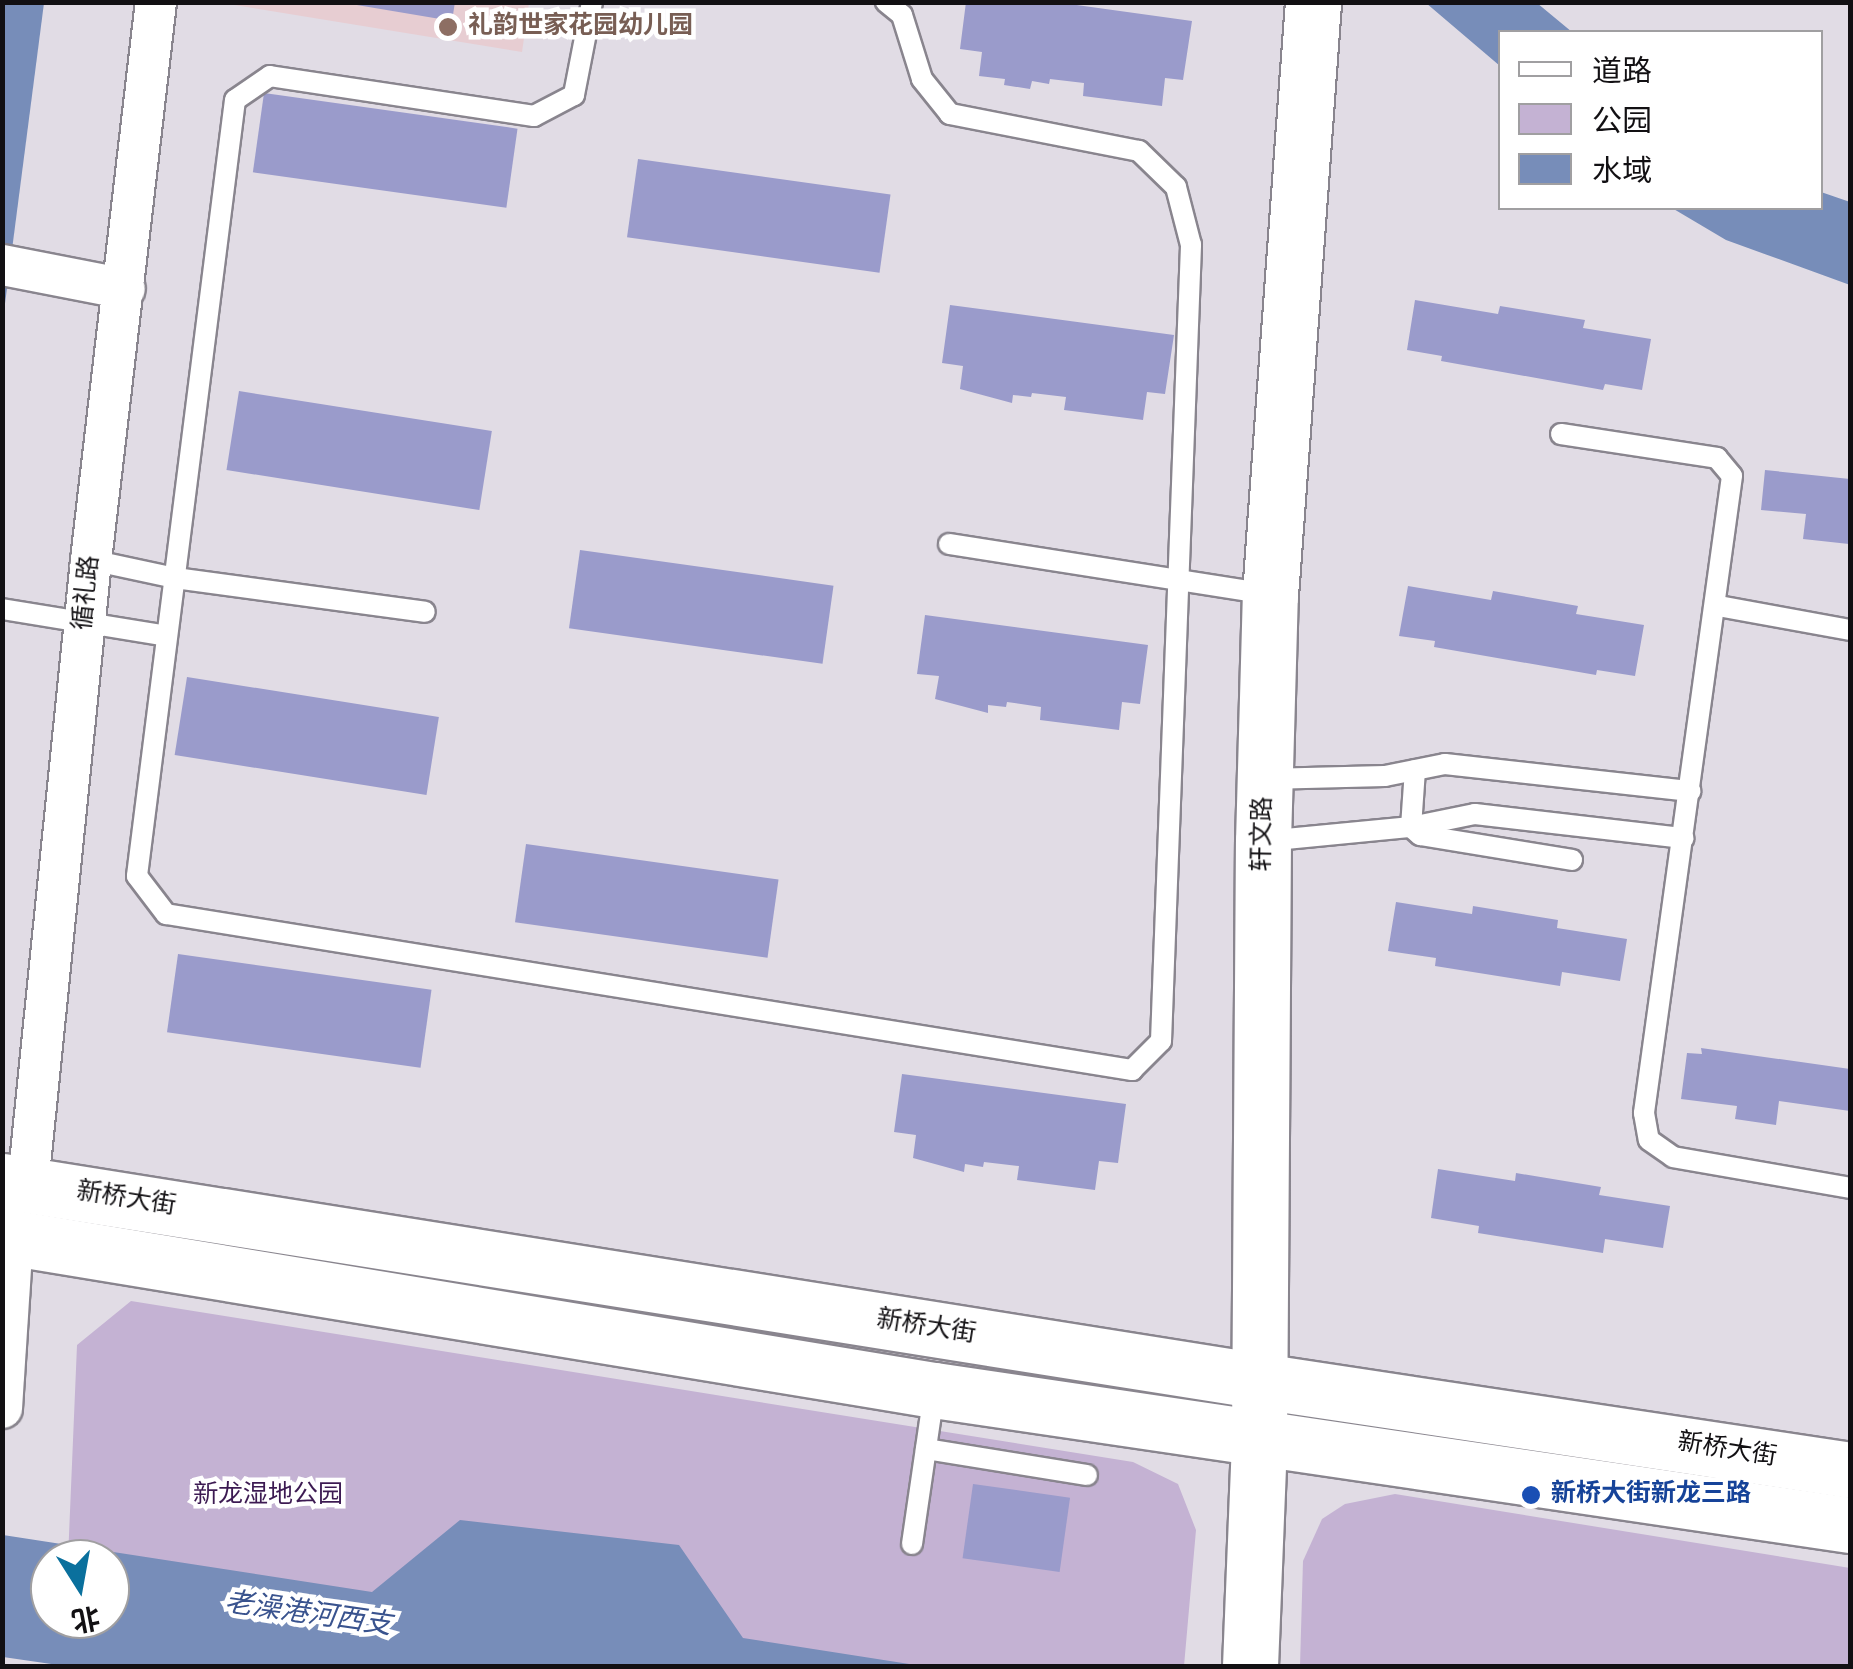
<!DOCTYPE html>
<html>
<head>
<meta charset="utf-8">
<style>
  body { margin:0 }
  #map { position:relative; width:1853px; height:1669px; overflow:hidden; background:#e1dce5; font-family:Overpass,"Noto Sans SC",sans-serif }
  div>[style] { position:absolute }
  .education>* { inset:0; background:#e7cdd2 }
  .green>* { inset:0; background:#c4b2d3 }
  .water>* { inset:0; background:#778db9 }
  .building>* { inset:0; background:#9a9bcb; transform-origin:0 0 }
  .roads { filter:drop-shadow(2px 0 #89858e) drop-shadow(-2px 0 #89858e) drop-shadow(0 2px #89858e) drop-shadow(0 -2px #89858e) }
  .lane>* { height:20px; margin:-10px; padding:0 10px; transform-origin:10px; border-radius:10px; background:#fff }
  .street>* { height:40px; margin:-20px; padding:0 20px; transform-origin:20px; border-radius:20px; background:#fff }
  .secondary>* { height:55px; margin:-27.5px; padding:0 27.5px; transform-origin:27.5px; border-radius:27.5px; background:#fff }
  .dots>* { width:28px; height:28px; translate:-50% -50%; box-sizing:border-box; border:5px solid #fff; border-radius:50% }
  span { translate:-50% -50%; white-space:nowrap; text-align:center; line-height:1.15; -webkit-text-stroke:9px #fff; paint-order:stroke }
  .education-label { font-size:25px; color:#785e54; font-weight:700 }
  .left { translate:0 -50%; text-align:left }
  .street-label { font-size:25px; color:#121013 }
  .transit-label { font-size:25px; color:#164399; font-weight:700 }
  .park-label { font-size:25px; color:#3c1a52 }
  .water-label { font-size:28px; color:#39538e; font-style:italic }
  .frame { position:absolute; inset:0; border:5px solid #121013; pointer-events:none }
  .legend { position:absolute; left:1498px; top:30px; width:325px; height:180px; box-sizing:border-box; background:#fff; border:2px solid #a09fa1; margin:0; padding:12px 18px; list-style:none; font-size:30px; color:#121013 }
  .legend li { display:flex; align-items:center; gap:20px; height:50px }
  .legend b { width:50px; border:2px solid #a09fa1 }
  .north { position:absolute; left:30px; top:1539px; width:100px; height:100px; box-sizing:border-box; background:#fff; border:2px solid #a09fa1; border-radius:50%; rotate:169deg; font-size:28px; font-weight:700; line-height:40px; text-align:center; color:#121013 }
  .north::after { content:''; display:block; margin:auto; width:35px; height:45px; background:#0a709d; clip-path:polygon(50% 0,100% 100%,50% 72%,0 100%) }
</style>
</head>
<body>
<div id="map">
  <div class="education">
    <div style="clip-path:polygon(222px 3px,529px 3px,522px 52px)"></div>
  </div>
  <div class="green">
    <div style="clip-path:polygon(131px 1301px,1133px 1462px,1178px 1484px,1196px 1530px,1184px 1666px,64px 1666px,66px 1619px,110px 1619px,110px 1559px,68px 1559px,77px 1345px)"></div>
    <div style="clip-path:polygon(1395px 1494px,1850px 1568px,1850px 1666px,1300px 1666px,1303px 1561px,1322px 1519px,1345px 1504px)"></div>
  </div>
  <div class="water">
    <div style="clip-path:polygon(3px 3px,44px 3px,3px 319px)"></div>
    <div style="clip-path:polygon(1426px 3px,1537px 3px,1572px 32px,1500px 32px,1500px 66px)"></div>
    <div style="clip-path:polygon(1821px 192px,1850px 202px,1850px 285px,1726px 240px,1672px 208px,1820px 208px)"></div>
    <div style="clip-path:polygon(evenodd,460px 1520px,679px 1545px,743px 1638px,922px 1666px,65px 1666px,3px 1657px,3px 1535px,372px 1592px,460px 1520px,50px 1559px,110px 1559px,110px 1619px,50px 1619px,50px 1559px)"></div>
  </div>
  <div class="building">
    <div style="clip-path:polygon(339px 2px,455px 2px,452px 21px)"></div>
    <div style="clip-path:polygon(966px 2px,1055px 2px,1192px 21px,1183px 80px,1165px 78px,1162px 106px,1083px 96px,1084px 83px,1050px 79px,1049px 84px,1032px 81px,1030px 89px,1004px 85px,1005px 79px,979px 76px,982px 52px,960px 49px)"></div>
    <div style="left:264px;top:93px;width:256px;height:80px;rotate:8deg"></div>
    <div style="left:638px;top:159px;width:255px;height:79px;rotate:8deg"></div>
    <div style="clip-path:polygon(1415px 300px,1498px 314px,1500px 306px,1585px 320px,1583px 328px,1651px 339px,1642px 390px,1605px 384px,1603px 390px,1441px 361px,1442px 356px,1407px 350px)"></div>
    <div style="clip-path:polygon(950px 305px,1174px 335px,1165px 394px,1147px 392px,1143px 420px,1064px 410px,1066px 397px,1032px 393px,1031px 397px,1013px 395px,1012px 403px,960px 389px,963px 366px,942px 363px)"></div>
    <div style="left:239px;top:391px;width:256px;height:80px;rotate:9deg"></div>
    <div style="clip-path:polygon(1765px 470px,1850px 479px,1849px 544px,1803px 539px,1806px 514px,1761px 510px)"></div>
    <div style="left:580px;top:550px;width:256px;height:79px;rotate:8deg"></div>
    <div style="clip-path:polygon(1408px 586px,1491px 600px,1493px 591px,1578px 606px,1576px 614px,1644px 625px,1635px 676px,1597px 670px,1596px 675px,1434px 647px,1435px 641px,1399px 636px)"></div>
    <div style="clip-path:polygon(925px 615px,1148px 645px,1140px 704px,1122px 702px,1119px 730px,1040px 720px,1041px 707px,1007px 702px,1006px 707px,988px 705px,988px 713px,935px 699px,939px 676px,917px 674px)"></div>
    <div style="left:187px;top:677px;width:255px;height:79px;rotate:9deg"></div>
    <div style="left:526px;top:844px;width:255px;height:79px;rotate:8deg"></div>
    <div style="clip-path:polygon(1396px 902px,1472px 914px,1473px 906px,1558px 920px,1557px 928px,1627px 939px,1620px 981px,1562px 972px,1560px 986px,1435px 966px,1436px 958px,1388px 951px)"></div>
    <div style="left:178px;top:954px;width:256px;height:79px;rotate:8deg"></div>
    <div style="clip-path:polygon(1701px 1048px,1850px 1069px,1850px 1111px,1779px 1101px,1776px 1125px,1735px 1119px,1737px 1106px,1681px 1099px,1687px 1053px,1702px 1054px)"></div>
    <div style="clip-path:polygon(902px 1074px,1126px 1104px,1118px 1163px,1099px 1161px,1095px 1190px,1017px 1180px,1019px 1166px,984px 1162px,983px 1167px,965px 1164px,964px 1172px,913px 1158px,916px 1135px,894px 1132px)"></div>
    <div style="clip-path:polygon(1438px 1169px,1515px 1181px,1516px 1173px,1601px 1187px,1599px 1195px,1670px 1206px,1663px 1248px,1605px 1239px,1603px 1253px,1478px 1233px,1479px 1226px,1431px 1218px)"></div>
    <div style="left:973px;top:1484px;width:98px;height:75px;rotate:8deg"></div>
  </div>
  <div class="roads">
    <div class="lane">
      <div style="left:592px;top:2px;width:95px;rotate:101deg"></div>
      <div style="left:574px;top:95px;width:45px;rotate:152.3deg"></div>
      <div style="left:534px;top:116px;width:267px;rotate:-171.4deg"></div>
      <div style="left:270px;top:76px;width:42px;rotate:145.6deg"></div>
      <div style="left:235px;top:100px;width:782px;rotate:97.2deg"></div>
      <div style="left:137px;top:876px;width:48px;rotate:52.7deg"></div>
      <div style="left:166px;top:914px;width:979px;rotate:9.17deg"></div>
      <div style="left:1132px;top:1070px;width:41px;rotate:-45deg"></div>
      <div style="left:1161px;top:1041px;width:797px;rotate:-87.84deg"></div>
      <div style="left:1191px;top:245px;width:60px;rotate:-104.5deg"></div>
      <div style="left:1176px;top:187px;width:52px;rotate:-135.8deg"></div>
      <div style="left:1139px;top:151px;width:193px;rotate:-168.9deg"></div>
      <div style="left:950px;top:114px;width:45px;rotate:-128.7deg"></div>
      <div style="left:922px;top:79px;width:67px;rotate:-107.4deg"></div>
      <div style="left:902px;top:15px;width:21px;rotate:-141deg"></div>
      <div style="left:1561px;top:434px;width:158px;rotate:8.7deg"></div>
      <div style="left:1717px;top:458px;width:23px;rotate:50deg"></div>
      <div style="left:1732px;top:476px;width:643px;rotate:97.87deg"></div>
      <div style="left:1644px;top:1113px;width:27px;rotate:80deg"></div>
      <div style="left:1649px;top:1140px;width:29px;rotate:35deg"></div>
      <div style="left:1673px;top:1157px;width:180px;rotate:9.9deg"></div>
      <div style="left:949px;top:544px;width:323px;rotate:8.9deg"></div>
      <div style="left:91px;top:560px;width:86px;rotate:12.1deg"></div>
      <div style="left:175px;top:578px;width:252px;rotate:7.7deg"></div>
      <div style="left:1718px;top:606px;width:134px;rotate:10.3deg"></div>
      <div style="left:2px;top:609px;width:167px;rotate:9.3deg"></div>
      <div style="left:1266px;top:779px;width:119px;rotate:-1.4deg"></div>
      <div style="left:1385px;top:776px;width:61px;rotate:-11.3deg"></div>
      <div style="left:1445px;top:764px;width:247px;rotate:6.3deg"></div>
      <div style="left:1411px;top:827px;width:57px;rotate:-86deg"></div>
      <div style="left:1412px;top:828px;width:11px;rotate:41deg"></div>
      <div style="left:1420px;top:835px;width:154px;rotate:9.3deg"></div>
      <div style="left:1265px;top:841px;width:147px;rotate:-5.5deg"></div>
      <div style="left:1411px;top:827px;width:65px;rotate:-11.5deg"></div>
      <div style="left:1475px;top:814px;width:210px;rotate:6.6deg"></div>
      <div style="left:926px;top:1449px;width:163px;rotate:9.2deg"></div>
      <div style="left:912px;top:1544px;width:153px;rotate:-81.7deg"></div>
    </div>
    <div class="street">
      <div style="left:2px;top:265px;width:125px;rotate:11deg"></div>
      <div style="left:28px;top:1184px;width:627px;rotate:-84.23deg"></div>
      <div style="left:91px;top:560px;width:562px;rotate:-83.36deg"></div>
      <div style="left:2px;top:1408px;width:170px;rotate:-86.3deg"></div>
    </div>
    <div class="secondary">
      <div style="left:2px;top:1181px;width:1274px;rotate:9.03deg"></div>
      <div style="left:1260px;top:1381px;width:597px;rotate:8.58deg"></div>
      <div style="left:2px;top:1236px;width:945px;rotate:9.38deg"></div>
      <div style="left:934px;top:1390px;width:926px;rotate:8.38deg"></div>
      <div style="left:1250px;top:1666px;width:226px;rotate:-87.7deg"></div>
      <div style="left:1259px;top:1440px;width:599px;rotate:-89.62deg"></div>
      <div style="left:1263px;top:841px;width:246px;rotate:-88.4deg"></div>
      <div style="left:1270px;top:595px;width:595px;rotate:-85.85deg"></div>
    </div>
  </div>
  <div class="dots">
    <div style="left:448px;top:27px;background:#8d6e63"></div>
    <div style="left:1531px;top:1495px;background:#1a4fb4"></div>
  </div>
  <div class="education-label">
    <span class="left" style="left:468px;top:27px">礼韵世家花园幼儿园</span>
  </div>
  <div class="street-label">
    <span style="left:88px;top:593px;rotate:-84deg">循礼路</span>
    <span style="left:1264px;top:834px;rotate:-89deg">轩文路</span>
    <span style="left:126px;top:1200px;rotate:9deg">新桥大街</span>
    <span style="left:926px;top:1328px;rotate:9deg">新桥大街</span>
    <span style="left:1727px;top:1451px;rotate:9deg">新桥大街</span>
  </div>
  <div class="transit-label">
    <span class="left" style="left:1551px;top:1495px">新桥大街新龙三路</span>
  </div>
  <div class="park-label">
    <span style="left:268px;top:1496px">新龙湿地公园</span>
  </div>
  <div class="water-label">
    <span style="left:308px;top:1615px;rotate:8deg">老澡港河西支</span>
  </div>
  <div class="frame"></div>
  <ul class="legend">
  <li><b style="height:12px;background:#fff"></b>道路</li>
  <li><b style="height:28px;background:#c4b2d3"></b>公园</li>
  <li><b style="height:28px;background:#778db9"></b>水域</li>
  </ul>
  <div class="north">北</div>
</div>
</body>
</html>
